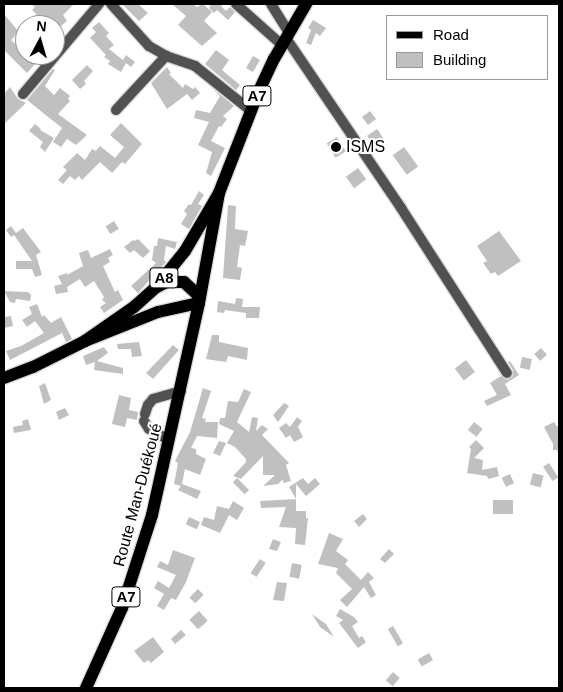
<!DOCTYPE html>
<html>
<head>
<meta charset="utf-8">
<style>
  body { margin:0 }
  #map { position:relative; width:563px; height:692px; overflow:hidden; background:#fff; font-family:Helvetica,sans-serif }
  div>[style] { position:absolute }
  .building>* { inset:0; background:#c0c0c0; transform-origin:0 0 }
  .roads { filter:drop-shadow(1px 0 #dbdbdb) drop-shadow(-1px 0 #dbdbdb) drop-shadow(0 1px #dbdbdb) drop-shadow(0 -1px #dbdbdb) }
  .minor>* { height:10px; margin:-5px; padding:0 5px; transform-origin:5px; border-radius:5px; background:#515151 }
  .major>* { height:12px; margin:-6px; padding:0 6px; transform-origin:6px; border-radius:6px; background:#000 }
  .dots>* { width:14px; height:14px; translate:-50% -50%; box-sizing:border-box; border:2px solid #fff; border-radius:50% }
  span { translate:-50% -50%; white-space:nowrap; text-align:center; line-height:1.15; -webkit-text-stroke:4px #fff; paint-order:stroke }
  .shield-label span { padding:1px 4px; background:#fff; border:1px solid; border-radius:4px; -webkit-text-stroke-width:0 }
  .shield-label { font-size:15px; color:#000; font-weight:700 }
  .poi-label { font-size:16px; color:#000 }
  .left { translate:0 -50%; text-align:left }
  .street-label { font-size:16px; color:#000 }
  .frame { position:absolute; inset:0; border:5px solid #000; pointer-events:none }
  .legend { position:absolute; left:386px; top:15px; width:162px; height:65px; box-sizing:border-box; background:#fff; border:1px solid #999; margin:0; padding:6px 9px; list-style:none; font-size:15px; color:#000 }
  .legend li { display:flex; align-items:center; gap:10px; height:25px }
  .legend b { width:25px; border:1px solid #999 }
  .north { position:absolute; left:15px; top:15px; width:50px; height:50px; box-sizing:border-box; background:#fff; border:1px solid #999; border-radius:50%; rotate:6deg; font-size:14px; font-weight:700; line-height:20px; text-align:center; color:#000 }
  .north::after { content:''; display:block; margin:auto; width:18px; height:22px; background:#000; clip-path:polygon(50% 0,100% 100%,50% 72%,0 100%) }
</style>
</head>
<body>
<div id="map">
  <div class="building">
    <div style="clip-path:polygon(31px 4px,74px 4px,63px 15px,67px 21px,55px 31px,55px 25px,50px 25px,46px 20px,44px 22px,32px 10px,35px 7px)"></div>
    <div style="clip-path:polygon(122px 4px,138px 4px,148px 13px,139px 21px)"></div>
    <div style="clip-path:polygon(172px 4px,193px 4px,197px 7px,203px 4px,212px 12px,204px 21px,217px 33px,202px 46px,178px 25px,186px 16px)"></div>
    <div style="clip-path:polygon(211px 4px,222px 4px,221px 6px,226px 11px,230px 7px,235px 12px,228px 20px,217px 10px,214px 13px,209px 8px)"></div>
    <div style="clip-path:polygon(4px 14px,19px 32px,11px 40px,36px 63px,27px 73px,4px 50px)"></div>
    <div style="clip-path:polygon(313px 20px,326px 28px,320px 36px,316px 33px,311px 45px,306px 43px,311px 30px,308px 28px)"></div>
    <div style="clip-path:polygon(99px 22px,109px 33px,106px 36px,114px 45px,109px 49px,123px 60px,126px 55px,135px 62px,131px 67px,126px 63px,121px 72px,108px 64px,110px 61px,104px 57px,106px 55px,90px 38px,96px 32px,92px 28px)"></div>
    <div style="clip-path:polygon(216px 50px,229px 60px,222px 70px,240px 85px,236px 90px,205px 64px)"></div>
    <div style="left:253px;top:56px;width:8px;height:14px;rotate:30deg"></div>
    <div style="clip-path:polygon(87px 65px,93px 71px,84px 81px,86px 84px,80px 89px,72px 80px)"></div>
    <div style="clip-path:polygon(167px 67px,171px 73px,169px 74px,183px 88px,185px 84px,193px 89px,195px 87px,200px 93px,192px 100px,187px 94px,167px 109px,151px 83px)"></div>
    <div style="clip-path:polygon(53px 69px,55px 70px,45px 86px,54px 95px,60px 88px,70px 96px,68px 99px,70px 101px,58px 114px,87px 135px,76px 145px,67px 139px,61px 147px,53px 142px,62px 128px,27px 100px)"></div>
    <div style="clip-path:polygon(10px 87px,18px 99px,26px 103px,4px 124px,4px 94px)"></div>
    <div style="clip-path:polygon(211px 87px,234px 106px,223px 116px,227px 119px,221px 127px,219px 126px,211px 141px,225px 148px,211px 176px,206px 173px,212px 152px,198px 145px,209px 122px,194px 118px,196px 110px,210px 113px,220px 96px)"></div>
    <div style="left:370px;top:111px;width:10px;height:10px;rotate:53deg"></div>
    <div style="clip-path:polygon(121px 123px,142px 144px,125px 164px,122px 162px,112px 173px,100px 162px,82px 180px,79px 176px,75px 180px,70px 176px,63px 184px,58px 180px,67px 170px,63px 167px,77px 153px,85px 160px,92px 149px,96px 151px,100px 146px,115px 158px,124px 147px,110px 135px)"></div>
    <div style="clip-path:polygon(35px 124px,41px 129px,40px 130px,54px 138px,45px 152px,40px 147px,43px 142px,29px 131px)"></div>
    <div style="left:377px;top:129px;width:14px;height:12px;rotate:56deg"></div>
    <div style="left:337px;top:137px;width:17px;height:12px;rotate:59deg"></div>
    <div style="left:404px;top:147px;width:24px;height:14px;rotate:54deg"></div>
    <div style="left:358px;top:168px;width:14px;height:15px;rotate:54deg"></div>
    <div style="clip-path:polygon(199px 191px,204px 195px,198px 204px,202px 206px,189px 229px,181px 224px,187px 214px,184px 211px,189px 204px,191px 205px)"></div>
    <div style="clip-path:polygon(228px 205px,236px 206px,235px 229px,248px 231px,245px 246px,240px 245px,237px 267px,242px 268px,240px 280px,223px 278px)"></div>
    <div style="left:114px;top:221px;width:9px;height:10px;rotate:58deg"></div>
    <div style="clip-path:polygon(11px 226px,16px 233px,23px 228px,41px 252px,36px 255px,42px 275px,35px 277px,32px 269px,16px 269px,16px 261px,32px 261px,14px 235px,11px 237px,6px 230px)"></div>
    <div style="clip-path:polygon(499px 231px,521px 261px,498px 276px,495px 272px,491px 274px,483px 263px,487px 261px,477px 246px)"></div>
    <div style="clip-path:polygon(158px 238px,177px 242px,175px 249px,166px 246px,164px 260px,166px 262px,138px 293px,131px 286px,156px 263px,152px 260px,154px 246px,157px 246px)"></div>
    <div style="clip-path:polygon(138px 239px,150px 251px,143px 258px,134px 250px,130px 253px,124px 247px,133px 240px,134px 241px)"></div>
    <div style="clip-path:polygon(110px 249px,113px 255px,108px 258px,110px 262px,103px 266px,115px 292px,118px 290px,123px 300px,104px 313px,100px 307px,106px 303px,102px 300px,104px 297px,94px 281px,85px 287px,80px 279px,67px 287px,68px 292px,56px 294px,54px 286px,62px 284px,58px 276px,67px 273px,67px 275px,83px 266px,79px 253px,88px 250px,91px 258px)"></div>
    <div style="clip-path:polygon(4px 291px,28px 292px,31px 295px,30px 301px,16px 299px,15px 303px,10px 302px)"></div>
    <div style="clip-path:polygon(236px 298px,243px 299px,242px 307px,260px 307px,259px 318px,246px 318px,246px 313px,225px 310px,224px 313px,217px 312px,218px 301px,235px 304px)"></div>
    <div style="clip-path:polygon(37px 304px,42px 317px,44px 315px,51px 323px,61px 317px,72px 339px,66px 342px,62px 333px,10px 360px,6px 351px,21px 346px,44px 333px,35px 321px,27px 327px,22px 320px,32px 314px,29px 307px)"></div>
    <div style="clip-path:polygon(11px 316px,13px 326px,4px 328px,4px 317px)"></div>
    <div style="clip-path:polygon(212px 335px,219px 335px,219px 342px,248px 348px,247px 360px,228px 356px,226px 362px,206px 359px)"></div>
    <div style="clip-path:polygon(139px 342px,142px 356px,132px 357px,131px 349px,118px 349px,117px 344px)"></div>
    <div style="clip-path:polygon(173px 345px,179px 350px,153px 379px,146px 373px)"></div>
    <div style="clip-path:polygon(104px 347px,108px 353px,97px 361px,123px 368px,123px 374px,94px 370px,95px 362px,86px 365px,83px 356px)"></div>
    <div style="left:541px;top:348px;width:9px;height:9px;rotate:49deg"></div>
    <div style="left:522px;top:357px;width:10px;height:11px;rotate:11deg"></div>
    <div style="left:466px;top:360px;width:15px;height:14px;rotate:53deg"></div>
    <div style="clip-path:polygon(510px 361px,519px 375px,505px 384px,511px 395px,487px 406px,484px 401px,497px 395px,490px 383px,501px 376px,507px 380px,513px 376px,513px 370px,508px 362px)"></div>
    <div style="clip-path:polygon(45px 383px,51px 400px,44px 404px,39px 386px)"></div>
    <div style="clip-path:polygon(203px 388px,211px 391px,202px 418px,206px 419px,205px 422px,218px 422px,217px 438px,197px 436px,191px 448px,196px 449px,196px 454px,206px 459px,200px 475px,185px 469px,182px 484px,201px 491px,197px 499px,178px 490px,181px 486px,174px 484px,178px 463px,175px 461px,190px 432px)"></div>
    <div style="clip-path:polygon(244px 389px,251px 392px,237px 422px,249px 432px,252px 417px,258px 418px,256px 431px,262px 425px,268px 429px,262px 435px,289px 463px,286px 465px,291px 481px,283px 483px,283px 479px,278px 484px,263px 486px,275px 475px,263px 475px,263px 456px,241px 479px,233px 476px,246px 462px,246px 459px,235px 447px,227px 443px,234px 431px,219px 424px,220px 418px,225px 418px,228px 401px,238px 402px)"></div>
    <div style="clip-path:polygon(119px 395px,131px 398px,129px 410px,138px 412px,137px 420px,127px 418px,125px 427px,112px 424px)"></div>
    <div style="clip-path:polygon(284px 403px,289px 406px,278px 422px,273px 415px)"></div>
    <div style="clip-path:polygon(65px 408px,69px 415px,59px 420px,56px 412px)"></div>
    <div style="clip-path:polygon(297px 417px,302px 421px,298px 427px,303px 437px,294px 442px,290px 435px,286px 438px,279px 428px,286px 423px,290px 427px)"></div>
    <div style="clip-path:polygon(28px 419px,31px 430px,14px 433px,13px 427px,23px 425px,22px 421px)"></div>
    <div style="left:474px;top:422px;width:11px;height:10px;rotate:38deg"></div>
    <div style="clip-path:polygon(554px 422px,559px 429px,559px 454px,557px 450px,553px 450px,553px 444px,544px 427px)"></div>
    <div style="clip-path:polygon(476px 440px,484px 448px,474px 458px,483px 460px,482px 470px,497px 467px,499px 476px,488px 479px,487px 476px,467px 473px,471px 449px,469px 447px)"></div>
    <div style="clip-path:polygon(219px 441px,226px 443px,220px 456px,213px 453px)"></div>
    <div style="left:549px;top:463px;width:17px;height:7px;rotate:57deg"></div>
    <div style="left:533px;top:473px;width:11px;height:12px;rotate:15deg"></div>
    <div style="left:510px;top:474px;width:10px;height:9px;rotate:66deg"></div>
    <div style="left:237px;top:478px;width:17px;height:6px;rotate:45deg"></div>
    <div style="clip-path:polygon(303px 478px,308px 484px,315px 478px,320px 484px,306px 496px,296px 484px,296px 511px,306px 511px,306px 518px,308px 518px,305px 545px,295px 544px,296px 528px,279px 527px,286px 507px,261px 508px,260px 501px,296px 499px,289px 487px)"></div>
    <div style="left:493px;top:500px;width:20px;height:14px"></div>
    <div style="clip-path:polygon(233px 501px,244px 508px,237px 520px,229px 515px,220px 533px,201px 525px,204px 517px,214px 520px,217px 506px,229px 509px)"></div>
    <div style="clip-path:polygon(363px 514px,367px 519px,359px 527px,354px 521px)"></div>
    <div style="left:189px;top:517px;width:12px;height:8px;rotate:24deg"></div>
    <div style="clip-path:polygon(329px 533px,343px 539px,336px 551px,348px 560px,345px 564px,361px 580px,368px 572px,374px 578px,369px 582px,376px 595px,371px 598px,364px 587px,347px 607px,340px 600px,352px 589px,336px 573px,338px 568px,318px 564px)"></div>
    <div style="clip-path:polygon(273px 539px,281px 542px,277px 551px,269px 549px)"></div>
    <div style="clip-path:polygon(389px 549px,394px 554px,385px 563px,380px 559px)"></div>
    <div style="clip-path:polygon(173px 550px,195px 558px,186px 582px,176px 600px,171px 598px,164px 610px,157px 606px,164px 594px,154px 588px,158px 581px,169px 588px,176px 575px,157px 567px,160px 561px,168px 565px)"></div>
    <div style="left:260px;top:559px;width:7px;height:17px;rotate:34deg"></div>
    <div style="left:292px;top:563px;width:10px;height:14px;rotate:11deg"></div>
    <div style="clip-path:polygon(277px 582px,287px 583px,284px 601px,273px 600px)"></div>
    <div style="left:198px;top:589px;width:8px;height:12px;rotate:45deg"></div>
    <div style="clip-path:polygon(340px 609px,354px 617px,358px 622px,352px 626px,359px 638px,362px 636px,366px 642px,358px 648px,339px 623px,343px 620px,336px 616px)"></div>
    <div style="left:199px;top:611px;width:13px;height:13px;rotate:48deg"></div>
    <div style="clip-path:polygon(312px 614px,326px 624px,334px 637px,320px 627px)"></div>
    <div style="left:393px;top:626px;width:20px;height:6px;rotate:60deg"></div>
    <div style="clip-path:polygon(181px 630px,186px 635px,175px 644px,171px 639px)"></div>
    <div style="clip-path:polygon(153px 637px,164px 652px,151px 663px,148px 660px,144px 663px,134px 651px)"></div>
    <div style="left:429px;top:653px;width:8px;height:13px;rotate:60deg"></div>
    <div style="left:393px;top:672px;width:9px;height:11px;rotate:41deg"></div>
  </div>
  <div class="roads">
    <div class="minor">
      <div style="left:111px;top:4px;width:57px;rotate:47.9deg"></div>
      <div style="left:149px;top:46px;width:20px;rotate:30deg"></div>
      <div style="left:166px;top:56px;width:31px;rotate:19deg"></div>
      <div style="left:195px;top:66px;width:70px;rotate:38.7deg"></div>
      <div style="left:236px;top:4px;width:62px;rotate:41.7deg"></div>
      <div style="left:271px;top:4px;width:34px;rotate:58deg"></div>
      <div style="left:286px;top:38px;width:205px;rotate:55.9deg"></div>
      <div style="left:401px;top:208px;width:196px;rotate:57.3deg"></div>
      <div style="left:23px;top:94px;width:118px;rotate:-49.8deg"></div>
      <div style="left:116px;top:110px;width:74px;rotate:-47.2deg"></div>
      <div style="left:145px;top:414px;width:9px;rotate:-72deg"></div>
      <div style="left:148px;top:405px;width:8px;rotate:-50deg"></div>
      <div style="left:153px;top:399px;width:29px;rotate:-16deg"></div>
      <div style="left:144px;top:421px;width:9px;rotate:58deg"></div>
      <div style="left:149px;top:429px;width:23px;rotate:29deg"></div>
    </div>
    <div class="major">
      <div style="left:157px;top:287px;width:11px;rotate:-27deg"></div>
      <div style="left:167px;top:282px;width:17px"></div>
      <div style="left:184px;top:282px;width:22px;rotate:43deg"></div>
      <div style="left:85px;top:341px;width:60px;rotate:-34.8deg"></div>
      <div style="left:134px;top:307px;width:28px;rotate:-42deg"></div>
      <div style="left:155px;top:288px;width:48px;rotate:-51deg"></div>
      <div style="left:185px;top:251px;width:67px;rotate:-59.6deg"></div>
      <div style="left:219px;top:193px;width:107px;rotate:-68.7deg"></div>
      <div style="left:258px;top:93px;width:38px;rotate:-65deg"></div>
      <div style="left:274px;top:59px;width:64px;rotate:-59.8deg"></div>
      <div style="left:4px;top:378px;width:31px;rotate:-21deg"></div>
      <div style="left:33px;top:367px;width:58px;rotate:-26.6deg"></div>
      <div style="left:85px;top:341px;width:79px;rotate:-21.7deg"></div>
      <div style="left:158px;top:312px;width:42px;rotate:-12.4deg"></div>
      <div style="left:86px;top:688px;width:88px;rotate:-65.8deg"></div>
      <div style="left:122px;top:608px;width:98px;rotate:-72.1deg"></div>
      <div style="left:152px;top:515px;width:217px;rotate:-77.5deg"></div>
      <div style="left:199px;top:303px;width:112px;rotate:-79.7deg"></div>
    </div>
  </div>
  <div class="dots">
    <div style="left:336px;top:147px;background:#000"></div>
  </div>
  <div class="shield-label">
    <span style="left:257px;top:96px">A7</span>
    <span style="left:164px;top:278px">A8</span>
    <span style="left:126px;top:597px">A7</span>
  </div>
  <div class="poi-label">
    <span class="left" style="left:346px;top:147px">ISMS</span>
  </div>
  <div class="street-label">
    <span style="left:138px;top:495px;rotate:-75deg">Route Man-Duékoué</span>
  </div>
  <div class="frame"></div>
  <ul class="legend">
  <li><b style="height:6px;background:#000"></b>Road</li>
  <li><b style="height:14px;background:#c0c0c0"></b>Building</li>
  </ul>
  <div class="north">N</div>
</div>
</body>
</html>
